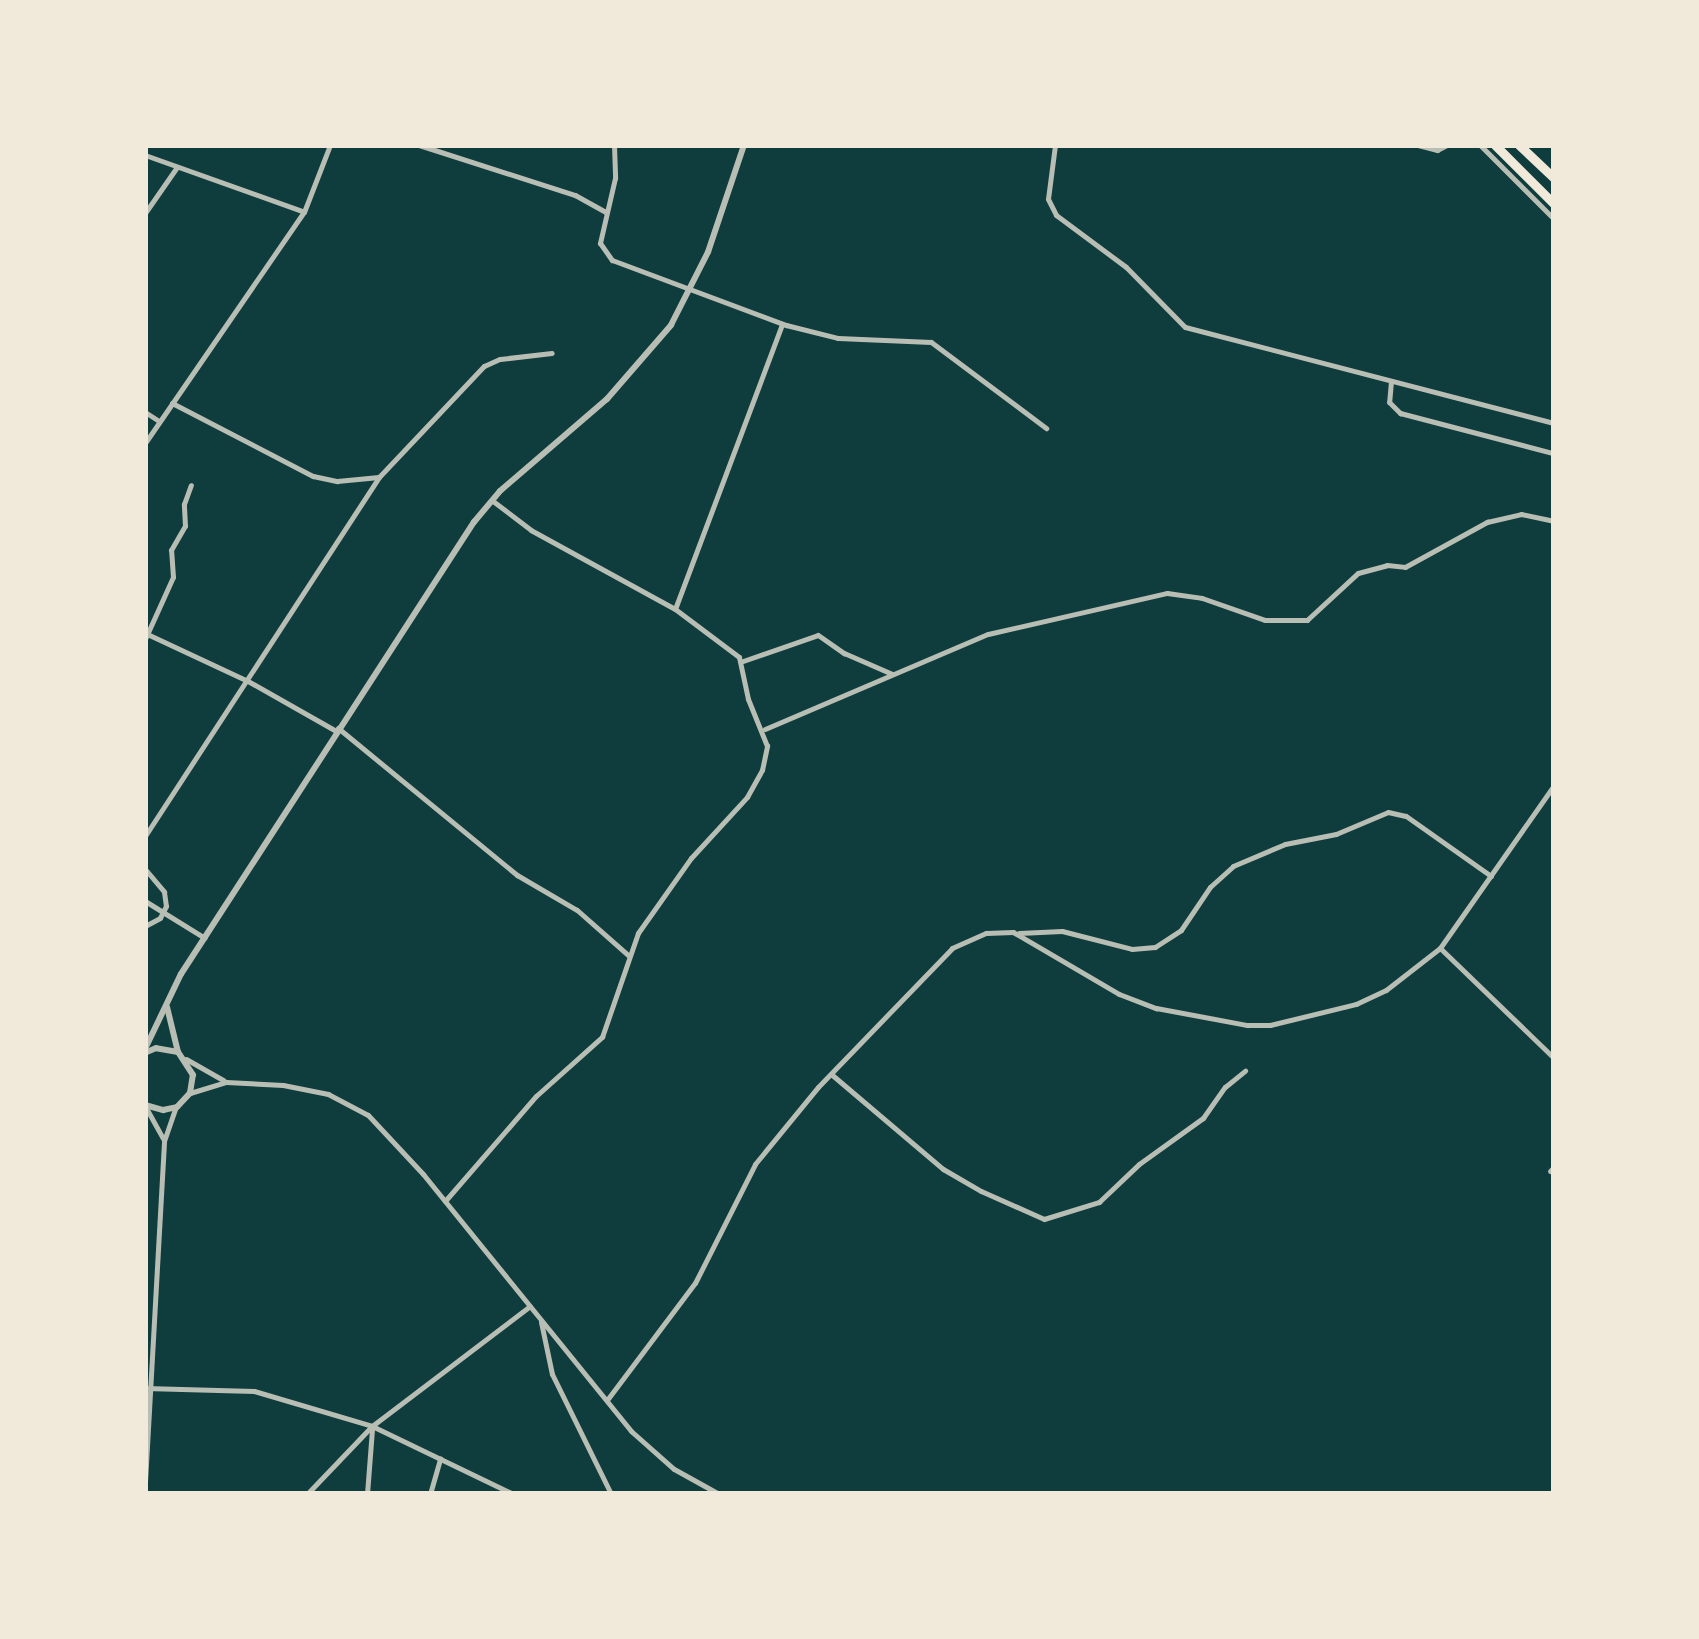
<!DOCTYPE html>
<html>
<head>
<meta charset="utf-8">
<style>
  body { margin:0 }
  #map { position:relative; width:1699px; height:1639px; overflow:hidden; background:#0f3d3e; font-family:"Nunito Sans",sans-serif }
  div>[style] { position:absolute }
  .minor>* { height:5px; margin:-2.5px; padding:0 2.5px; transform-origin:2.5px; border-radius:2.5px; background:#b8beb3 }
  .tertiary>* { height:6px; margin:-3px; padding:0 3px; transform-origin:3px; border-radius:3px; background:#b8beb3 }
  .trunk>* { height:9px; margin:-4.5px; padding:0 4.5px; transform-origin:4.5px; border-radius:4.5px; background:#f1e9da }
  span { translate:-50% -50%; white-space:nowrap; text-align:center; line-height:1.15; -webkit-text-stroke:10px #f1e9da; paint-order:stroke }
  .frame { position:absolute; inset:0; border:148px solid #f1e9da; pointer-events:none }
</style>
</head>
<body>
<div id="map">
  <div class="minor">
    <div style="left:419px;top:145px;width:164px;rotate:17.8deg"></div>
    <div style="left:575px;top:195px;width:35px;rotate:29deg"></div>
    <div style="left:614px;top:145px;width:33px;rotate:88deg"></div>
    <div style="left:615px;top:178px;width:67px;rotate:103deg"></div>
    <div style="left:600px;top:243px;width:21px;rotate:55deg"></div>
    <div style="left:612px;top:260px;width:186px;rotate:20.5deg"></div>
    <div style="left:786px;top:325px;width:54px;rotate:14deg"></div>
    <div style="left:838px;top:338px;width:93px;rotate:2.5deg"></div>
    <div style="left:931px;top:342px;width:144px;rotate:36.8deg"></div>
    <div style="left:1055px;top:145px;width:54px;rotate:97.4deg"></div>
    <div style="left:1048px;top:199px;width:18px;rotate:63deg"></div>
    <div style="left:1056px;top:215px;width:87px;rotate:36.6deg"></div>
    <div style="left:1126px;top:267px;width:84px;rotate:45.5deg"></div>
    <div style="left:1185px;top:327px;width:381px;rotate:14.6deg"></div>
    <div style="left:1418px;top:145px;width:20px;rotate:15deg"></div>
    <div style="left:1437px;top:150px;width:11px;rotate:-27deg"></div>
    <div style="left:1480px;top:145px;width:105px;rotate:45deg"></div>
    <div style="left:145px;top:155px;width:167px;rotate:19.6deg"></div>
    <div style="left:145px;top:213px;width:56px;rotate:-55.2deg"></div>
    <div style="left:1391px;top:381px;width:21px;rotate:95deg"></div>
    <div style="left:1389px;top:402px;width:16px;rotate:45deg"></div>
    <div style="left:1400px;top:413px;width:158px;rotate:14.7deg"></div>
    <div style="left:172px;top:403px;width:159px;rotate:27.4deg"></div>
    <div style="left:313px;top:476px;width:25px;rotate:12deg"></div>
    <div style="left:337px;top:481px;width:42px;rotate:-5.4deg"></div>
    <div style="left:145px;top:412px;width:17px;rotate:33deg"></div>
    <div style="left:145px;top:443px;width:280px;rotate:-55.5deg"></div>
    <div style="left:304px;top:212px;width:72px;rotate:-68.8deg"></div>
    <div style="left:675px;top:609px;width:304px;rotate:-69.4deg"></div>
    <div style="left:145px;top:633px;width:111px;rotate:25deg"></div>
    <div style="left:246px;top:680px;width:103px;rotate:29.5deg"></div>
    <div style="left:145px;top:639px;width:68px;rotate:-65.7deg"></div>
    <div style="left:173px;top:577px;width:27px;rotate:-94deg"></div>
    <div style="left:171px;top:550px;width:28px;rotate:-60deg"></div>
    <div style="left:185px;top:526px;width:22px;rotate:-93deg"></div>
    <div style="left:184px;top:504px;width:20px;rotate:-70deg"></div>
    <div style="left:743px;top:661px;width:79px;rotate:-19.1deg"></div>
    <div style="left:818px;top:635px;width:32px;rotate:35deg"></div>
    <div style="left:844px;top:653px;width:52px;rotate:23.6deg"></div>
    <div style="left:338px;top:728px;width:232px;rotate:39.4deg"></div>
    <div style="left:517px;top:875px;width:69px;rotate:30.3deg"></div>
    <div style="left:577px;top:910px;width:69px;rotate:41.5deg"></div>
    <div style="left:765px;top:729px;width:242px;rotate:-23.1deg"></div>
    <div style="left:988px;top:634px;width:184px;rotate:-12.9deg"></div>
    <div style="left:1167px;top:593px;width:35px;rotate:8deg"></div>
    <div style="left:1202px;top:598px;width:67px;rotate:19.2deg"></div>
    <div style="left:1265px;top:620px;width:42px"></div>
    <div style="left:1307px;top:620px;width:69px;rotate:-42.7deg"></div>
    <div style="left:1358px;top:573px;width:30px;rotate:-15deg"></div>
    <div style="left:1387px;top:565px;width:18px;rotate:6deg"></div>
    <div style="left:1405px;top:567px;width:94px;rotate:-28.8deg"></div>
    <div style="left:1487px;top:522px;width:35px;rotate:-13deg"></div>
    <div style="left:1521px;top:514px;width:34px;rotate:12deg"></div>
    <div style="left:145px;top:836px;width:429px;rotate:-56.9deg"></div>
    <div style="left:379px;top:477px;width:153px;rotate:-46.6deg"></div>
    <div style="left:484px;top:366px;width:17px;rotate:-24deg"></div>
    <div style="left:500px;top:359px;width:52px;rotate:-6.6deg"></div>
    <div style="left:145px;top:869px;width:30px;rotate:50deg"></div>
    <div style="left:164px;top:892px;width:14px;rotate:82deg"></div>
    <div style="left:166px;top:906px;width:13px;rotate:117deg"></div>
    <div style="left:160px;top:918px;width:17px;rotate:152deg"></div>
    <div style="left:145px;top:901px;width:70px;rotate:31.7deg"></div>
    <div style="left:1019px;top:933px;width:43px;rotate:-2.7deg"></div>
    <div style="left:1062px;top:931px;width:72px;rotate:14.4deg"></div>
    <div style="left:1132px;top:949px;width:23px;rotate:-5deg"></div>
    <div style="left:1155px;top:947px;width:31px;rotate:-33deg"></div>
    <div style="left:1181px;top:930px;width:52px;rotate:-56deg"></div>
    <div style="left:1210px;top:887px;width:31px;rotate:-42deg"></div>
    <div style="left:1233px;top:866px;width:56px;rotate:-22.9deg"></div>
    <div style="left:1285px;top:844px;width:52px;rotate:-11.1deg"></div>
    <div style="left:1336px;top:834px;width:56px;rotate:-22.9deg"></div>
    <div style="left:1388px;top:812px;width:18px;rotate:13deg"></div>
    <div style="left:1406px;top:816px;width:104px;rotate:35.2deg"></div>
    <div style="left:1440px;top:948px;width:158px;rotate:44deg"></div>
    <div style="left:186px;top:1059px;width:43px;rotate:29.6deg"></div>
    <div style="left:831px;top:1074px;width:147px;rotate:40.3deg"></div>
    <div style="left:943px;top:1169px;width:44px;rotate:30.1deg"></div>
    <div style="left:981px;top:1191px;width:69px;rotate:24deg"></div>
    <div style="left:1044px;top:1219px;width:58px;rotate:-17.2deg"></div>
    <div style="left:1099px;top:1202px;width:55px;rotate:-43.5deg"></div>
    <div style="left:1139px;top:1164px;width:79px;rotate:-35.7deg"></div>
    <div style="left:1203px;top:1118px;width:38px;rotate:-55deg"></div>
    <div style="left:1225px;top:1087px;width:26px;rotate:-39deg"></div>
    <div style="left:190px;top:1093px;width:38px;rotate:-17deg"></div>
    <div style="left:226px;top:1082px;width:57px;rotate:3deg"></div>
    <div style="left:283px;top:1085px;width:46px;rotate:11.3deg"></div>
    <div style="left:328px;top:1094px;width:45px;rotate:27.7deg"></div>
    <div style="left:368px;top:1115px;width:81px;rotate:47deg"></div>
    <div style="left:423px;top:1174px;width:331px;rotate:51deg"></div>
    <div style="left:631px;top:1431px;width:57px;rotate:41.5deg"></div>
    <div style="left:674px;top:1469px;width:51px;rotate:29.1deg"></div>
    <div style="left:145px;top:1106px;width:37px;rotate:61deg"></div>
    <div style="left:1550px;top:1171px;width:6px;rotate:-45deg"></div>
    <div style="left:445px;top:1201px;width:139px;rotate:-49.1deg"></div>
    <div style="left:536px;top:1096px;width:89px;rotate:-41.8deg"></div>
    <div style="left:602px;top:1037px;width:110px;rotate:-70.9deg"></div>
    <div style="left:638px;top:933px;width:92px;rotate:-54.8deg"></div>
    <div style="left:691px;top:858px;width:83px;rotate:-47.4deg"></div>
    <div style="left:747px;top:797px;width:31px;rotate:-61deg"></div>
    <div style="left:762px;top:770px;width:25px;rotate:-78deg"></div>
    <div style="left:767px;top:746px;width:51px;rotate:-112deg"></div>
    <div style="left:748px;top:699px;width:43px;rotate:-102.1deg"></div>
    <div style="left:739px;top:657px;width:80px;rotate:-143.1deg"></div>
    <div style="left:675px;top:609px;width:164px;rotate:-151.3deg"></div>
    <div style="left:531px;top:530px;width:48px;rotate:-142.7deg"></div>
    <div style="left:541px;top:1322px;width:53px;rotate:78.1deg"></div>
    <div style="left:552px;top:1374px;width:134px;rotate:63.8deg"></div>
    <div style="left:145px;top:1388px;width:109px;rotate:1.6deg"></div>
    <div style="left:254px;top:1391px;width:123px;rotate:16.5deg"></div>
    <div style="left:372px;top:1426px;width:157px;rotate:25.7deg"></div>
    <div style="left:607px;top:1400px;width:146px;rotate:-53.1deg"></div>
    <div style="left:695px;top:1283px;width:133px;rotate:-63.2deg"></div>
    <div style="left:755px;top:1164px;width:99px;rotate:-50.7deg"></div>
    <div style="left:818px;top:1087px;width:193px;rotate:-46deg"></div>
    <div style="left:952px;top:948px;width:37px;rotate:-24deg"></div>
    <div style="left:986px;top:933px;width:27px;rotate:-2deg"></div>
    <div style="left:1013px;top:932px;width:123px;rotate:30.3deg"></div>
    <div style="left:1119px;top:994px;width:40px;rotate:21deg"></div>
    <div style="left:1156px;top:1008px;width:93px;rotate:10.6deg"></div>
    <div style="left:1247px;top:1025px;width:23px"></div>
    <div style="left:1270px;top:1025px;width:89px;rotate:-13.7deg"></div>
    <div style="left:1356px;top:1004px;width:33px;rotate:-25deg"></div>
    <div style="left:1386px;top:990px;width:68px;rotate:-37.9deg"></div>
    <div style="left:1440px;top:948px;width:199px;rotate:-55deg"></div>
    <div style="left:145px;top:1482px;width:342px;rotate:-86.8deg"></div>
    <div style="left:164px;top:1141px;width:34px;rotate:-71deg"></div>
    <div style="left:307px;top:1494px;width:94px;rotate:-46.3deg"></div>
    <div style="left:372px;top:1426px;width:198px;rotate:-37.2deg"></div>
    <div style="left:367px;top:1494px;width:65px;rotate:-85.6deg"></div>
    <div style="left:430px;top:1494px;width:37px;rotate:-74deg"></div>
  </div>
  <div class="tertiary">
    <div style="left:167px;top:1007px;width:46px;rotate:76.3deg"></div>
    <div style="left:145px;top:1049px;width:83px;rotate:-64.4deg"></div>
    <div style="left:181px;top:974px;width:539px;rotate:-57.05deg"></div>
    <div style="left:474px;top:522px;width:40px;rotate:-50deg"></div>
    <div style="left:500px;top:491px;width:141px;rotate:-40.7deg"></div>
    <div style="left:607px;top:399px;width:98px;rotate:-49.1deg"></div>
    <div style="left:671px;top:325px;width:82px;rotate:-63.1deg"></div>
    <div style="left:708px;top:252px;width:113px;rotate:-71.4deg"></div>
    <div style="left:145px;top:1105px;width:19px;rotate:16deg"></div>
    <div style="left:163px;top:1110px;width:14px;rotate:-12deg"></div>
    <div style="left:177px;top:1107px;width:19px;rotate:-47deg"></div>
    <div style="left:190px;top:1093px;width:18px;rotate:-81deg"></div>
    <div style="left:193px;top:1075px;width:27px;rotate:-123deg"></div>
    <div style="left:178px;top:1052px;width:22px;rotate:-170deg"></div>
    <div style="left:156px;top:1048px;width:12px;rotate:156deg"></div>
  </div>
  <div class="trunk">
    <div style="left:1495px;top:145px;width:83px;rotate:45deg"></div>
    <div style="left:1519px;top:145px;width:48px;rotate:43.3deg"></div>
  </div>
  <div class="frame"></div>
</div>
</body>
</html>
